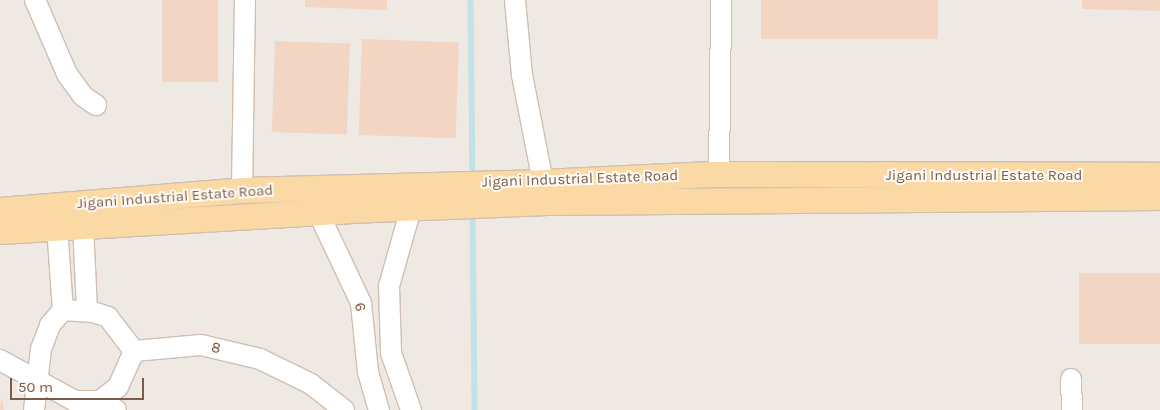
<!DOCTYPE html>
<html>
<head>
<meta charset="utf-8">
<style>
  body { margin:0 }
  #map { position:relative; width:1160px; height:410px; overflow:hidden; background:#fdf6ec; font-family:Karla,sans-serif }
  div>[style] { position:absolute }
  .industrial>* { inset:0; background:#efe9e4; transform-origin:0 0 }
  .stream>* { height:5.5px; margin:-2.75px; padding:0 2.75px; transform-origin:2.75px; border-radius:2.75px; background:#bfe3e8 }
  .building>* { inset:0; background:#f3d5c3; transform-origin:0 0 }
  .roads { filter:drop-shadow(1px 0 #d1beb0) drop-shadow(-1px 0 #d1beb0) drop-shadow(0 1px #d1beb0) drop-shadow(0 -1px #d1beb0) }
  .minor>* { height:20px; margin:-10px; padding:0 10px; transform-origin:10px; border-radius:10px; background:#fff }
  .major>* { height:25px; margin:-12.5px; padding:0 12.5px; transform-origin:12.5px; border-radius:12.5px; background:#fbd9a5 }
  span { translate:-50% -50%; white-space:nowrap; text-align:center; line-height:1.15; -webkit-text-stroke:4px #fffaf3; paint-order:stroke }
  .street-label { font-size:15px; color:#7a5c4d }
  .scale { position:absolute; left:10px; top:378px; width:134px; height:22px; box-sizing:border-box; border:2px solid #7a5c4d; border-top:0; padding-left:6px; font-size:15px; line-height:18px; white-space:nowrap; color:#7a5c4d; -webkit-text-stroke:4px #fffaf3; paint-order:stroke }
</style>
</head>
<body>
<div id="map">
  <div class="industrial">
    <div style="left:0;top:0;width:1160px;height:410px"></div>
  </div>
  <div class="stream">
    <div style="left:471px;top:0;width:178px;rotate:89.4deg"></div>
    <div style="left:473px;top:210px;width:200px;rotate:89.4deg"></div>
  </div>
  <div class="building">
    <div style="left:162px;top:0;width:56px;height:82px"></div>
    <div style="clip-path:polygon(305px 0,387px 0,387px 10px,305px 7px)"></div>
    <div style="left:761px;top:0;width:177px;height:39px"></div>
    <div style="clip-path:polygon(1082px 0,1160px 0,1160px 11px,1082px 9px)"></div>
    <div style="left:362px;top:39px;width:97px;height:96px;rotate:2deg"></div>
    <div style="left:275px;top:41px;width:75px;height:91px;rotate:2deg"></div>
    <div style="left:1160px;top:273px;width:71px;height:81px;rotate:90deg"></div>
    <div style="clip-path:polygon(1px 396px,4px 410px,0 410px)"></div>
  </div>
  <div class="roads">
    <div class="minor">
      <div style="left:35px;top:0;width:81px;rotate:66.6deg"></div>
      <div style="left:67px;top:74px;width:27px;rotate:54deg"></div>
      <div style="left:83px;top:96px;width:16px;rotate:35deg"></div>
      <div style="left:515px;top:0;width:75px;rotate:84.7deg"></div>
      <div style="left:522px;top:75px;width:109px;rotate:78.9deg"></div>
      <div style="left:719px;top:173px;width:173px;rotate:-89.3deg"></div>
      <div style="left:242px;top:190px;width:190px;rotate:-89.1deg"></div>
      <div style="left:318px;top:212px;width:101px;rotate:64.7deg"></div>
      <div style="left:361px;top:303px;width:69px;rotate:84.2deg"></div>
      <div style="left:368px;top:372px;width:40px;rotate:74deg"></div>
      <div style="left:83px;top:225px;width:86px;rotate:87.3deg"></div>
      <div style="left:57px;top:227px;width:83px;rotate:85.9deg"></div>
      <div style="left:0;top:360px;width:85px;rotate:28.7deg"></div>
      <div style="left:75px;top:401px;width:25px"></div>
      <div style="left:100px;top:401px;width:18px;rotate:29deg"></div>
      <div style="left:1071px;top:379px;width:31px;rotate:88deg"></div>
      <div style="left:100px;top:401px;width:23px;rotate:-38deg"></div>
      <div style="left:118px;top:387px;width:39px;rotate:-66deg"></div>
      <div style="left:134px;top:351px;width:67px;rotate:-5.1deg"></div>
      <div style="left:201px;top:345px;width:61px;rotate:13.3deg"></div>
      <div style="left:260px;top:359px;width:57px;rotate:26.1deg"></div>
      <div style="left:311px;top:384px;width:42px;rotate:38.2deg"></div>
      <div style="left:34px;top:410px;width:61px;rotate:-83.5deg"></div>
      <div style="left:41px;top:349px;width:26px;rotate:-69deg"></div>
      <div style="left:50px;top:325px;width:20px;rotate:-49deg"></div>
      <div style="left:63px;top:310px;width:30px;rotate:4deg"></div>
      <div style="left:93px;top:312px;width:16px;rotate:18deg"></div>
      <div style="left:108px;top:317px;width:43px;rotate:52.6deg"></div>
      <div style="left:411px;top:410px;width:60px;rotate:-109.3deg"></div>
      <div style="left:391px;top:353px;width:67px;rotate:-91.7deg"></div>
      <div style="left:389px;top:286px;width:81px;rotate:-74.2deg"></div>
    </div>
    <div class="major">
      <div style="left:0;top:210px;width:243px;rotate:-4.7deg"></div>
      <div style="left:242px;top:190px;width:301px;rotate:-1.5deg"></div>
      <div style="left:543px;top:182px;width:168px;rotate:-2.7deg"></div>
      <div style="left:711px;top:174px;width:449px;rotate:0.1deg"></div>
      <div style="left:0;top:231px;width:350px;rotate:-3.4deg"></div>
      <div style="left:349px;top:210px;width:198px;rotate:-2.3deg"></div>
      <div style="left:547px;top:202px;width:613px;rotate:-0.47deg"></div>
    </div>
  </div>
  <div class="street-label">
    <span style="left:984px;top:176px">Jigani Industrial Estate Road</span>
    <span style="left:580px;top:179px;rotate:-2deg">Jigani Industrial Estate Road</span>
    <span style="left:175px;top:197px;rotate:-4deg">Jigani Industrial Estate Road</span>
    <span style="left:360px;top:307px;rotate:78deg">6</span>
    <span style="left:216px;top:348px;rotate:13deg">8</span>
  </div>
  <div class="scale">50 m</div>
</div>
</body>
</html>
